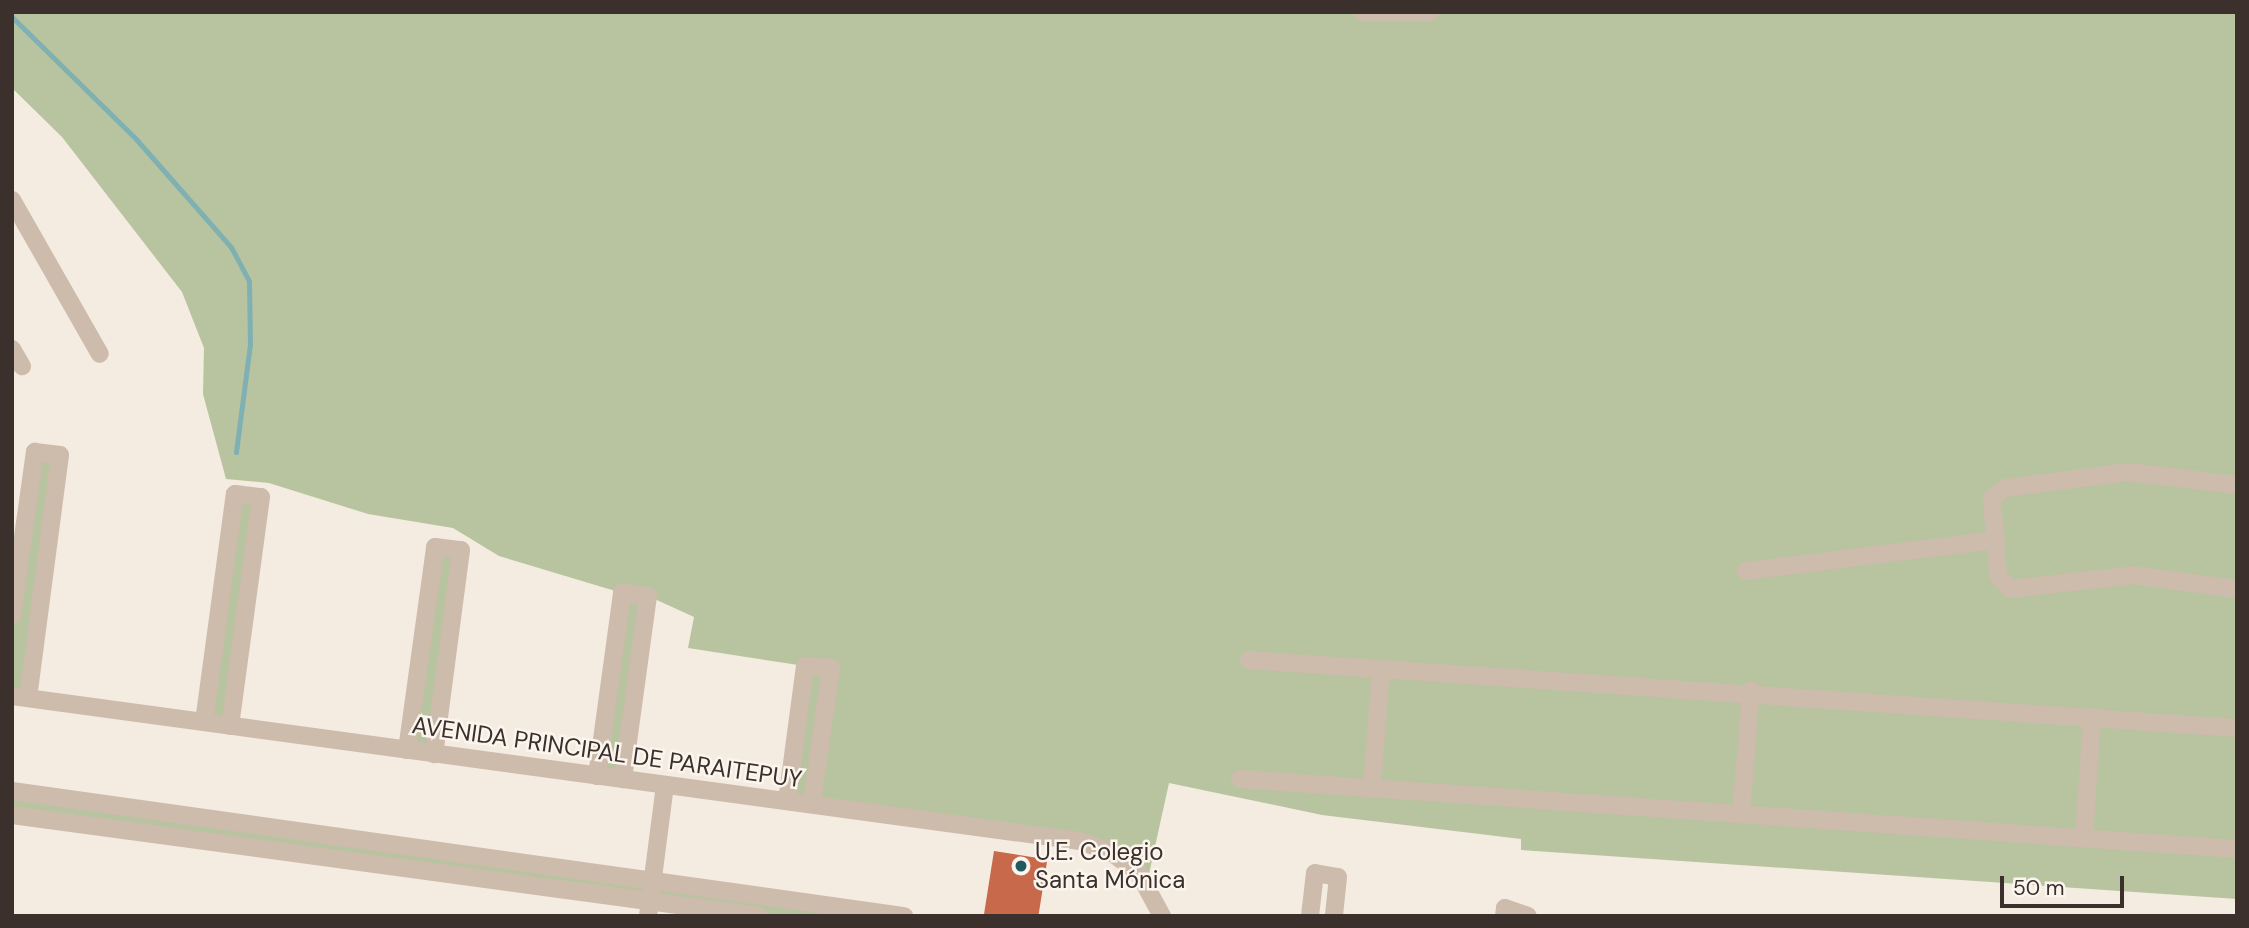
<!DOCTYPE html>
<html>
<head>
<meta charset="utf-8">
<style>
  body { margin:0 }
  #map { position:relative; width:2249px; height:928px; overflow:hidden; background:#f4ebe1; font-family:"DM Sans",sans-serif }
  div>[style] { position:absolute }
  .green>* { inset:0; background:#b8c4a0; transform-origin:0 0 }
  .stream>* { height:5px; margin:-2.5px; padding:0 2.5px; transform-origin:2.5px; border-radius:2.5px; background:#7fb0b2 }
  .building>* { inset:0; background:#c8694b; transform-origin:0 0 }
  .minor>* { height:18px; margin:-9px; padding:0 9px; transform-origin:9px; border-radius:9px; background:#cdbbac }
  .dots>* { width:19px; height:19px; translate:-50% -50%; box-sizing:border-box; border:4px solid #fbf5ee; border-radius:50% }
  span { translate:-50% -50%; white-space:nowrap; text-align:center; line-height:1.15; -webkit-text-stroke:5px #fbf5ee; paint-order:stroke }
  .street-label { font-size:24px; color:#3b302b }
  .poi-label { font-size:24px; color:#3b302b }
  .left { translate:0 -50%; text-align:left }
  .frame { position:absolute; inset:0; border:14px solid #3b302b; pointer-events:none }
  .scale { position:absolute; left:2000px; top:876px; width:124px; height:32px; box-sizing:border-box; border:4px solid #3b302b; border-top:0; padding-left:9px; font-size:21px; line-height:24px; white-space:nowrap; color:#3b302b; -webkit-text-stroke:5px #fbf5ee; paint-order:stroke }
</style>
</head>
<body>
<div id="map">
  <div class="green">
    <div style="clip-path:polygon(12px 12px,2237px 12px,2237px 899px,1521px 850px,1521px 839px,1322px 815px,1169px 783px,1147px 883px,1111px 852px,787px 801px,805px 666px,688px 648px,694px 617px,648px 596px,623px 779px,597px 776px,622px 593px,499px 556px,453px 528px,368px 514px,269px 483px,226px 479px,203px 394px,204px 348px,182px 292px,62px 137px,12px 88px)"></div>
    <div style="clip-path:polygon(35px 452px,60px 455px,28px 698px,12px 696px,12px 615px)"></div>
    <div style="left:235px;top:494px;width:26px;height:230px;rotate:7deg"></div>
    <div style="left:435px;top:547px;width:26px;height:205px;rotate:7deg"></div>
    <div style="clip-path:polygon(12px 791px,904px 916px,759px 916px,12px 815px)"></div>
  </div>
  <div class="stream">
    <div style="left:12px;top:17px;width:174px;rotate:44.5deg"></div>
    <div style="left:136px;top:139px;width:144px;rotate:48.7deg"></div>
    <div style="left:231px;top:247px;width:38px;rotate:62deg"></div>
    <div style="left:249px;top:281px;width:63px;rotate:89.1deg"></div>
    <div style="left:250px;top:344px;width:109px;rotate:97.4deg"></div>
  </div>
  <div class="building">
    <div style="left:994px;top:851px;width:54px;height:66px;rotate:9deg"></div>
  </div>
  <div class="minor">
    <div style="left:1362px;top:12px;width:68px"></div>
    <div style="left:12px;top:200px;width:177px;rotate:60.3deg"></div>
    <div style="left:12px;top:349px;width:20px;rotate:60deg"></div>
    <div style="left:2237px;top:485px;width:110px;rotate:-173.2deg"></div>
    <div style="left:2128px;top:472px;width:124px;rotate:172.6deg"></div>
    <div style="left:2005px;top:488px;width:17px;rotate:140deg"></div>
    <div style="left:1992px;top:499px;width:77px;rotate:85.5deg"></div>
    <div style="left:1998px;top:576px;width:18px;rotate:47deg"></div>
    <div style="left:2010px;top:589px;width:123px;rotate:-6.5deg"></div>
    <div style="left:2132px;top:575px;width:106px;rotate:7.6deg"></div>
    <div style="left:1746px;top:571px;width:252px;rotate:-7.1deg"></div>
    <div style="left:12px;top:615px;width:165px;rotate:-82deg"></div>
    <div style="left:35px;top:452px;width:25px;rotate:7deg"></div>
    <div style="left:60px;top:455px;width:245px;rotate:97.5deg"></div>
    <div style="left:1249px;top:660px;width:990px;rotate:3.94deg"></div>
    <div style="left:12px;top:696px;width:1078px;rotate:7.73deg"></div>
    <div style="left:1080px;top:841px;width:33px;rotate:20deg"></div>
    <div style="left:1111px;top:852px;width:34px;rotate:37deg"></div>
    <div style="left:1138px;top:872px;width:50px;rotate:61.4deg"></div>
    <div style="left:204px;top:722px;width:230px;rotate:-82.3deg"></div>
    <div style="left:235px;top:494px;width:26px;rotate:7deg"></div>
    <div style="left:261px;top:497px;width:231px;rotate:97.7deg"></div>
    <div style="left:407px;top:750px;width:205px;rotate:-82.1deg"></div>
    <div style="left:435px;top:547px;width:26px;rotate:7deg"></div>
    <div style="left:461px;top:550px;width:206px;rotate:97.5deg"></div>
    <div style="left:597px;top:776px;width:185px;rotate:-82.2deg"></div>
    <div style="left:622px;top:593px;width:26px;rotate:7deg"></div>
    <div style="left:648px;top:596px;width:185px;rotate:97.8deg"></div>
    <div style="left:1240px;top:779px;width:999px;rotate:4.02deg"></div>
    <div style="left:1372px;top:788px;width:120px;rotate:-85.7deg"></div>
    <div style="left:12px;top:791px;width:901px;rotate:7.98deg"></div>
    <div style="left:787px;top:801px;width:136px;rotate:-82.4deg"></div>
    <div style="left:805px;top:666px;width:26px;rotate:4deg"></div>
    <div style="left:831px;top:668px;width:137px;rotate:98deg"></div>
    <div style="left:1741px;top:814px;width:124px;rotate:-85.4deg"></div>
    <div style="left:12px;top:815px;width:754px;rotate:7.7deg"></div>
    <div style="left:2084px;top:838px;width:122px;rotate:-86.2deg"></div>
    <div style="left:648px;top:916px;width:132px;rotate:-82.6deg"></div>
    <div style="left:1310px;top:916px;width:43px;rotate:-83.4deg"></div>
    <div style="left:1315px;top:873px;width:23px;rotate:10deg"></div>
    <div style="left:1338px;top:877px;width:39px;rotate:96deg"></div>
    <div style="left:1504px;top:916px;width:8px;rotate:-83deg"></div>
    <div style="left:1505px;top:908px;width:24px;rotate:19deg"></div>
  </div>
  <div class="dots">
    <div style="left:1021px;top:866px;background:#1f5a5e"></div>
  </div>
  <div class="street-label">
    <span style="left:607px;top:752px;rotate:8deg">AVENIDA PRINCIPAL DE PARAITEPUY</span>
  </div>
  <div class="poi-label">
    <span class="left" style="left:1035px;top:866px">U.E. Colegio<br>Santa Mónica</span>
  </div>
  <div class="frame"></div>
  <div class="scale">50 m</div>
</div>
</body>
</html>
